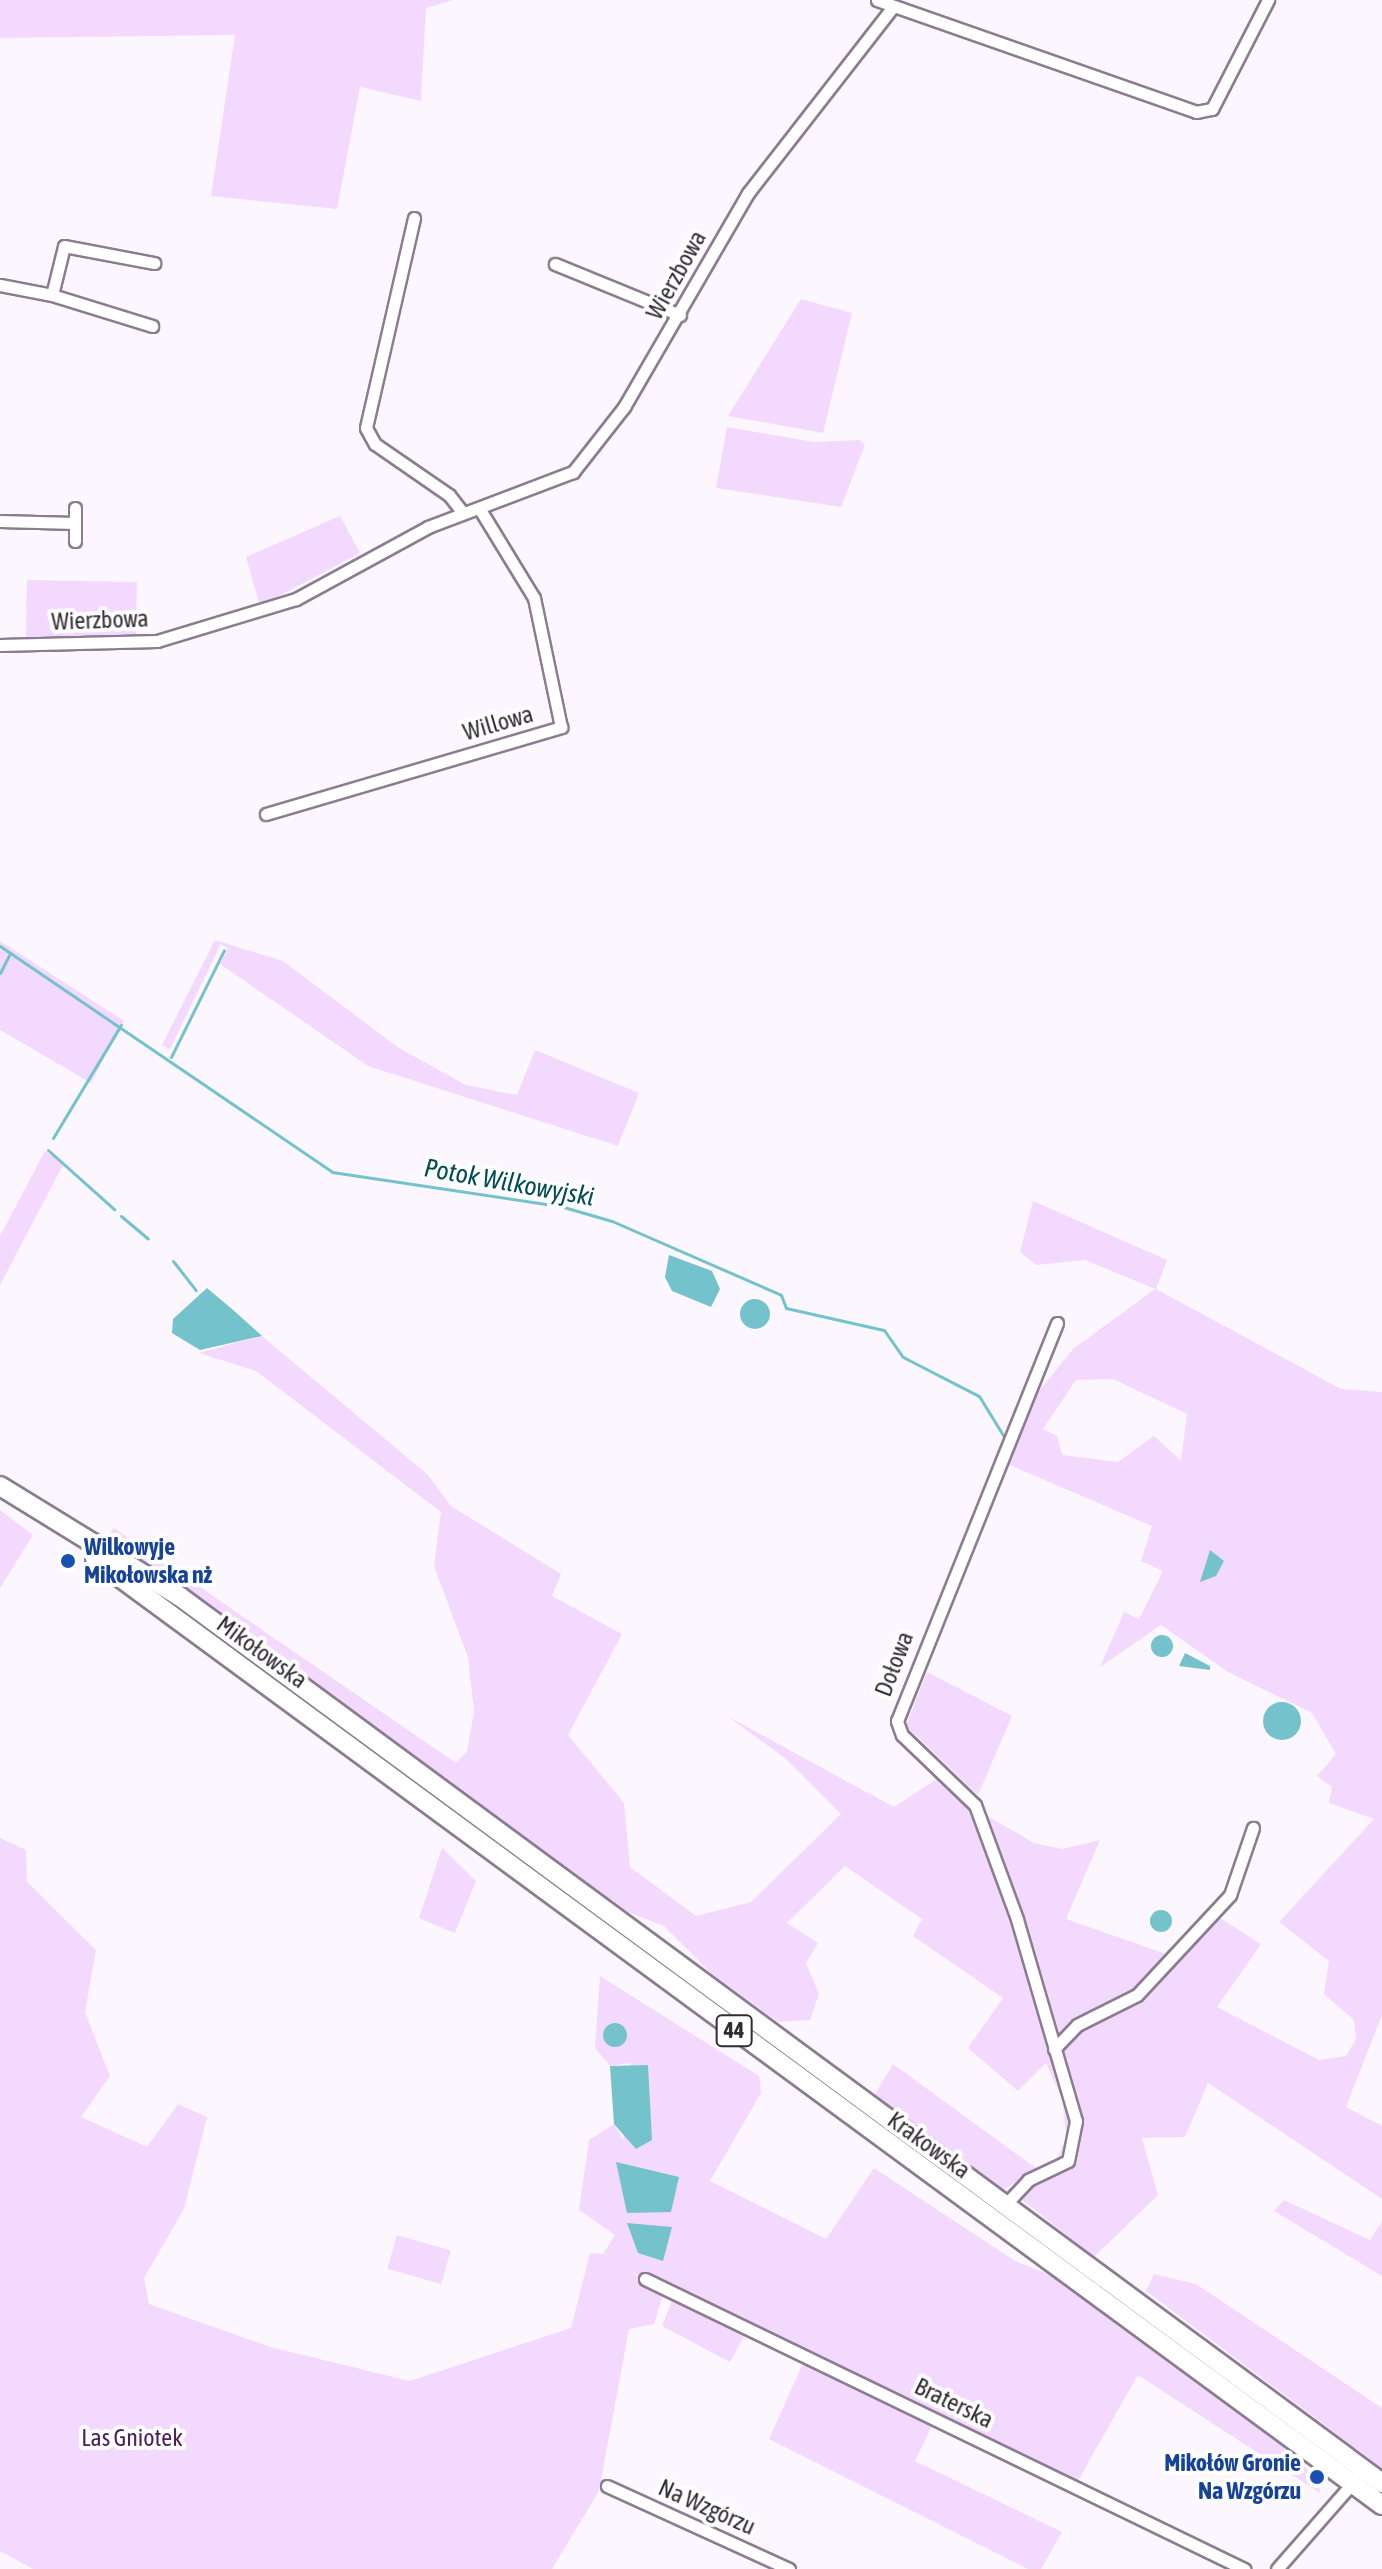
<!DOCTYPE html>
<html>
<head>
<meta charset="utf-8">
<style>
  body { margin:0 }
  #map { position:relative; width:1382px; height:2569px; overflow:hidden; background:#fcf6fe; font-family:"Asap Condensed",sans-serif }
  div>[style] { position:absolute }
  .green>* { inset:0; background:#f4d9ff; transform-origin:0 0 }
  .water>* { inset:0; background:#74c3cc }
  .round { border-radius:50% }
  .stream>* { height:3px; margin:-1.5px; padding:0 1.5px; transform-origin:1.5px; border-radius:1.5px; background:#74c3cc }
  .roads { filter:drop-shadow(2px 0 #8b7d90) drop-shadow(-2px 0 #8b7d90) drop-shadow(0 2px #8b7d90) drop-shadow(0 -2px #8b7d90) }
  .street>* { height:11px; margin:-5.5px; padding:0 5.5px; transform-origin:5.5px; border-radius:5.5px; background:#fff }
  .primary>* { height:18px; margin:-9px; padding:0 9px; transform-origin:9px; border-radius:9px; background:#fff }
  .dots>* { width:22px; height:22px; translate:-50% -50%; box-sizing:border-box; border:4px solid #fff; border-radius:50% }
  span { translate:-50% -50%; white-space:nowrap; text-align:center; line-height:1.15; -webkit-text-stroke:8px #fff; paint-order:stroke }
  .shield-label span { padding:2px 6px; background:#fff; border:2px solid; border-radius:6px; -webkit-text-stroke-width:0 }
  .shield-label { font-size:22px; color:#312b33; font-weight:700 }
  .street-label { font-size:24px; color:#312b33 }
  .transit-label { font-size:24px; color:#164399; font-weight:700 }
  .left { translate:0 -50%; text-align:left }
  .right { translate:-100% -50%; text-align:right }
  .park-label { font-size:24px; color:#4b205b }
  .water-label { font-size:26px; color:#004c53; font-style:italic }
</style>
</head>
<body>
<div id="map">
  <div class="green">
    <div style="clip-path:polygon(0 0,453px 0,426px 8px,421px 101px,360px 87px,337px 209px,211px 196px,235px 35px,0 38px)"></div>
    <div style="clip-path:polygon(801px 299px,852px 313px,823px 433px,728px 416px)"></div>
    <div style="clip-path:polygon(727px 427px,814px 442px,860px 440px,865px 445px,841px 507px,716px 488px)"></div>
    <div style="clip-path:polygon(340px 516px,360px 553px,260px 606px,246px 557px)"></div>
    <div style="left:27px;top:580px;width:110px;height:60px;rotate:1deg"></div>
    <div style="clip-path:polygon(215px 940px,283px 961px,399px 1048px,466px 1085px,517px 1095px,535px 1050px,639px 1093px,618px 1146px,368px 1066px,220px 964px,228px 949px,221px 944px,170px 1049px,162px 1045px)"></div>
    <div style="clip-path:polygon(0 941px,124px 1021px,91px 1083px,0 1030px)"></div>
    <div style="clip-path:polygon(45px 1151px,64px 1163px,0 1285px,0 1236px)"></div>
    <div style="clip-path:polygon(evenodd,1033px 1201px,1167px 1260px,1156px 1289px,1341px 1389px,1382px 1392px,1382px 2015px,1346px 2107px,1382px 2126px,1382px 2199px,1208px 2083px,1185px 2137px,1142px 2138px,1158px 2195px,1094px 2257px,1021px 2199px,1035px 2170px,1003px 2190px,872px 2099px,893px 2064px,1036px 2168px,1057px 2158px,1066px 2138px,1063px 2101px,1046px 2063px,1018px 2091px,968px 2048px,1003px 1998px,913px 1936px,922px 1919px,845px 1866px,787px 1923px,818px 1943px,806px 1963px,819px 1994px,810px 2020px,778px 2022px,711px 1973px,664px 1926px,628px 1912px,107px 1538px,114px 1528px,456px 1763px,467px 1751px,474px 1712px,468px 1657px,434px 1566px,441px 1512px,256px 1371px,199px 1353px,262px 1336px,428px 1475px,451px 1506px,561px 1574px,552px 1596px,622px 1634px,568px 1735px,624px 1803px,630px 1867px,696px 1916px,751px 1902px,841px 1814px,785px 1758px,727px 1716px,894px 1807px,940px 1777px,963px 1799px,976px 1829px,984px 1814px,1034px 1843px,1062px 1849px,1100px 1840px,1066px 1919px,1166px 1954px,1209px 1911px,1261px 1944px,1217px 2007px,1319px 2060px,1346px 2056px,1356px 2039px,1354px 2020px,1324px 1994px,1329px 1961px,1279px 1922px,1374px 1819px,1329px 1803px,1332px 1787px,1317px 1776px,1336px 1754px,1312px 1713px,1228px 1672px,1161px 1625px,1100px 1667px,1124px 1612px,1139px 1619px,1163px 1571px,1141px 1561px,1152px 1526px,1005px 1463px,1027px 1422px,1018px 1417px,1073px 1349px,1155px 1289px,1085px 1260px,1036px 1265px,1020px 1252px,1033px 1201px,1113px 1379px,1187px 1414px,1181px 1461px,1154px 1436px,1118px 1462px,1062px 1455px,1057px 1436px,1043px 1429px,1076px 1380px,1113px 1379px)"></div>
    <div style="clip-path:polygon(0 1510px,33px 1535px,0 1588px)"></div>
    <div style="clip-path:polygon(927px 1672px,1012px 1716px,978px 1795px,906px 1726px)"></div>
    <div style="clip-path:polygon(0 1838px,26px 1850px,27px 1882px,96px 1950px,85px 2012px,110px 2076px,81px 2117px,147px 2147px,178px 2104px,207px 2117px,184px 2209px,144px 2278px,149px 2304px,270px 2347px,410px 2381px,571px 2328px,590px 2253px,603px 2254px,615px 2235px,579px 2210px,589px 2140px,614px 2124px,623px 2140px,631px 2063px,610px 2066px,595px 2048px,600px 1976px,759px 2076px,761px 2093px,710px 2181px,826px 2239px,874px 2168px,1015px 2261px,1061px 2279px,1276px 2439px,1318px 2480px,1320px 2493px,1138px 2375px,1076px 2484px,938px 2414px,915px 2461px,1062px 2532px,1041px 2569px,1028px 2569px,769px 2439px,804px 2361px,746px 2333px,730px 2362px,662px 2326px,675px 2292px,630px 2271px,663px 2295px,654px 2324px,629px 2329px,599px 2491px,552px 2569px,33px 2569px,0 2551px)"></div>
    <div style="clip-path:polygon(442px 1848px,476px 1881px,455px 1933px,419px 1918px)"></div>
    <div style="clip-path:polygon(1284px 2200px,1370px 2240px,1382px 2221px,1382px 2276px,1274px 2211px)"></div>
    <div style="left:397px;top:2235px;width:56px;height:35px;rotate:16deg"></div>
    <div style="clip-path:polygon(1154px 2274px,1196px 2284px,1382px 2408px,1382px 2468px,1146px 2291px)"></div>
  </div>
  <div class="water">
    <div style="clip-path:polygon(669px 1255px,712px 1271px,720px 1289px,711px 1307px,672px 1291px,665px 1277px)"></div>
    <div style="clip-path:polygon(207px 1288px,232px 1309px,262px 1336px,200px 1350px,172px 1333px,173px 1319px)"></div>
    <div class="round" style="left:740px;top:1299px;width:30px;height:30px"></div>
    <div style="clip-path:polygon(1210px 1550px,1224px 1561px,1216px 1576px,1200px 1582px)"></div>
    <div class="round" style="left:1151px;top:1635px;width:22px;height:22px"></div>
    <div style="clip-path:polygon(1185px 1653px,1210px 1666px,1210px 1670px,1179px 1666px)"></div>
    <div class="round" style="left:1263px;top:1702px;width:38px;height:38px"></div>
    <div class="round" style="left:1150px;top:1910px;width:22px;height:22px"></div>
    <div class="round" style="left:603px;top:2023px;width:24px;height:24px"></div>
    <div style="clip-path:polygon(648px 2065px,652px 2140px,636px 2149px,614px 2124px,610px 2066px)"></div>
    <div style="clip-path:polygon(616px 2162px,679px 2177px,671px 2212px,627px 2213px)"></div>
    <div style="clip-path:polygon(627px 2223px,672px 2227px,663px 2261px,638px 2253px)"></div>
  </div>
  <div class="stream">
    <div style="left:0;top:946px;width:402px;rotate:34.2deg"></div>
    <div style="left:332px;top:1172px;width:231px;rotate:8.5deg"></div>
    <div style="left:560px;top:1206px;width:54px;rotate:16.1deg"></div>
    <div style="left:612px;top:1221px;width:184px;rotate:23.6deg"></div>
    <div style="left:781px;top:1295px;width:14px;rotate:69deg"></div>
    <div style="left:786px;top:1308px;width:100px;rotate:12.7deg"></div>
    <div style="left:884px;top:1330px;width:33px;rotate:55deg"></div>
    <div style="left:903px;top:1357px;width:85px;rotate:27.2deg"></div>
    <div style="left:979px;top:1396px;width:52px;rotate:58.5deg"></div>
    <div style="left:0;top:973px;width:22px;rotate:-63deg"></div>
    <div style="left:171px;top:1057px;width:119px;rotate:-63.6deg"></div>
    <div style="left:53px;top:1138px;width:132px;rotate:-59deg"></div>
    <div style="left:48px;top:1150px;width:89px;rotate:41.8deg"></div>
    <div style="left:121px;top:1216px;width:35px;rotate:40deg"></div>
    <div style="left:173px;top:1261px;width:37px;rotate:52deg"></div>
  </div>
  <div class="roads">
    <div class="street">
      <div style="left:877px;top:0;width:338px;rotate:19.3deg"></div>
      <div style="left:1196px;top:112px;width:16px;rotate:-11deg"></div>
      <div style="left:1212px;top:109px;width:123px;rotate:-62.8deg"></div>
      <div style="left:414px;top:218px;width:215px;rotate:102.9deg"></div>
      <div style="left:366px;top:428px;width:18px;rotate:61deg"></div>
      <div style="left:375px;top:444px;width:90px;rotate:34.6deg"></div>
      <div style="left:449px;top:495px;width:23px;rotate:52deg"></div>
      <div style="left:555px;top:264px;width:135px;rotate:22.2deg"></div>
      <div style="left:0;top:285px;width:53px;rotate:10.9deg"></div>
      <div style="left:52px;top:295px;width:50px;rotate:-76.2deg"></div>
      <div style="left:64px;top:246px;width:92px;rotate:10.7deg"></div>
      <div style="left:52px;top:295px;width:105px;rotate:17.2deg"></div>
      <div style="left:0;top:521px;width:75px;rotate:1.5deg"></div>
      <div style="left:75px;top:541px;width:33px;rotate:-90deg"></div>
      <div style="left:0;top:645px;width:157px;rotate:-1.5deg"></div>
      <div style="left:157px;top:641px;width:145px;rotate:-16.8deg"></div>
      <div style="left:296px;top:599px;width:150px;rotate:-28.6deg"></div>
      <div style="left:428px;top:527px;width:155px;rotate:-20.8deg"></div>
      <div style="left:573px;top:472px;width:83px;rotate:-51.9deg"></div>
      <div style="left:624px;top:407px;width:247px;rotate:-59.9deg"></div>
      <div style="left:748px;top:193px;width:236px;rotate:-52.1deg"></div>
      <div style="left:266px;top:814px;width:308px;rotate:-16.4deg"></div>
      <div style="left:561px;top:727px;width:132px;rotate:-101.8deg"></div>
      <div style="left:534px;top:598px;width:105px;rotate:-121.4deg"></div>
      <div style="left:1054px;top:2049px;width:33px;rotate:-46deg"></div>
      <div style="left:1077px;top:2025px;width:67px;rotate:-26.6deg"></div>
      <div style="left:1137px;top:1995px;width:137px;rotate:-47.1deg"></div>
      <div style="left:1230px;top:1895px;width:71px;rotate:-71.1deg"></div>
      <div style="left:1005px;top:2205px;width:34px;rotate:-47deg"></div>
      <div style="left:1028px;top:2180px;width:44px;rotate:-25.4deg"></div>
      <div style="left:1068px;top:2161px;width:41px;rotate:-78.7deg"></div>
      <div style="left:1076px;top:2121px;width:210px;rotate:-106.3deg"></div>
      <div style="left:1017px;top:1919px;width:121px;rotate:-110.2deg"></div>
      <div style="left:975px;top:1805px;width:101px;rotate:-136.2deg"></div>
      <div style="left:902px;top:1735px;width:15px;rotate:-110deg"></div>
      <div style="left:897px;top:1721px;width:429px;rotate:-68.1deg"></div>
      <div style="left:645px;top:2279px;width:666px;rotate:25.83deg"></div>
      <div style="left:607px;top:2486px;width:200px;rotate:24.5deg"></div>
      <div style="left:1277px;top:2569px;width:120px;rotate:-48.7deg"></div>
    </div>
    <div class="primary">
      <div style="left:0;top:1486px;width:210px;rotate:31.6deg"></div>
      <div style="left:179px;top:1596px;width:1495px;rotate:36.4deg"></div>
      <div style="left:95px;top:1559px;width:1597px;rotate:36.32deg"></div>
    </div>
  </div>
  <div class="dots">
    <div style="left:68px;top:1561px;background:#1a4fb4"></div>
    <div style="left:1317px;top:2477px;background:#1a4fb4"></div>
  </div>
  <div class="shield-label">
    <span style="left:734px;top:2031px">44</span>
  </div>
  <div class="street-label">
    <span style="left:676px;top:275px;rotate:-61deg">Wierzbowa</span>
    <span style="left:100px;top:620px;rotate:-2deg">Wierzbowa</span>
    <span style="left:498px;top:723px;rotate:-16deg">Willowa</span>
    <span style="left:262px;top:1652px;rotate:36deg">Mikołowska</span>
    <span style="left:894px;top:1664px;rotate:-69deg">Dołowa</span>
    <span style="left:929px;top:2145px;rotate:36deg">Krakowska</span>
    <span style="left:954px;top:2403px;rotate:26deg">Braterska</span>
    <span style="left:707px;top:2507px;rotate:24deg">Na Wzgórzu</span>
  </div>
  <div class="transit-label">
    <span class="left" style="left:84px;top:1561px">Wilkowyje<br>Mikołowska nż</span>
    <span class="right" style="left:1301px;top:2477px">Mikołów Gronie<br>Na Wzgórzu</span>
  </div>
  <div class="park-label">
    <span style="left:132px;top:2438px">Las Gniotek</span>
  </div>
  <div class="water-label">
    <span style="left:509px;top:1183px;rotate:10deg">Potok Wilkowyjski</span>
  </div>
</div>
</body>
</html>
